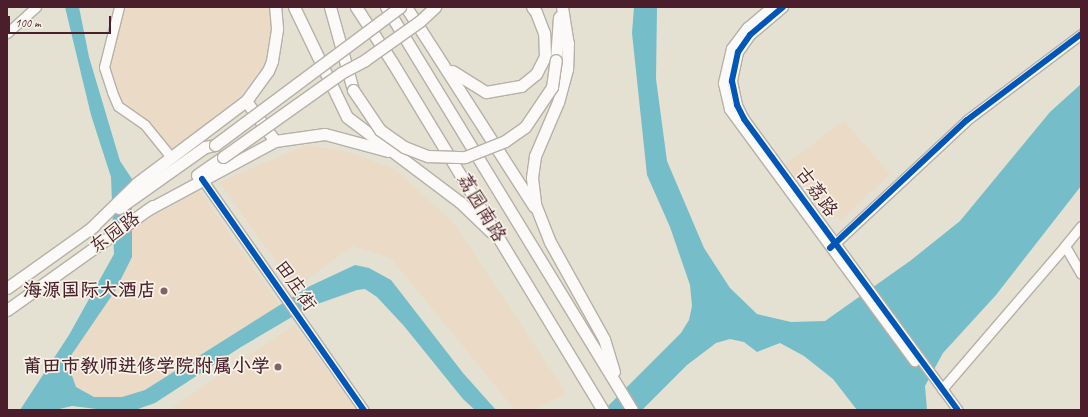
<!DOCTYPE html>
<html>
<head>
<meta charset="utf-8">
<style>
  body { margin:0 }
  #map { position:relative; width:1088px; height:417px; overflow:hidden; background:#e4e1d2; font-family:Caveat,"LXGW WenKai TC",sans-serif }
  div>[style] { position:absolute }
  .built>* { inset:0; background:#ebdac6 }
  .water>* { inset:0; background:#75bdc8 }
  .roads { filter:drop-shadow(1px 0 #b6b0a8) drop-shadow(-1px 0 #b6b0a8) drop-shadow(0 1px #b6b0a8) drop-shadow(0 -1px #b6b0a8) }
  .minor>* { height:9px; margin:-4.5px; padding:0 4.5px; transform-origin:4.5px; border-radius:4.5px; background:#fbfaf8 }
  .major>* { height:11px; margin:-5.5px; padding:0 5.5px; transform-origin:5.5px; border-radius:5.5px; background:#fbfaf8 }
  .bridges { filter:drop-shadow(1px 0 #b6b0a8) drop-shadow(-1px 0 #b6b0a8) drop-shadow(0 1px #b6b0a8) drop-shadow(0 -1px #b6b0a8) }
  .major-bridge>* { height:11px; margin:-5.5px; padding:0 5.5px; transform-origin:5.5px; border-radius:5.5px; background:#fbfaf8 }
  .cycleway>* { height:6px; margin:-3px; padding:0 3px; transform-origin:3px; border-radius:3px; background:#0057b8 }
  .dots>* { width:11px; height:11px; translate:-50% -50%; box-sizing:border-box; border:2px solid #f7f3e8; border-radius:50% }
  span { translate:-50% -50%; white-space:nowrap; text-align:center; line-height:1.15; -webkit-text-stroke:3.5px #f7f3e8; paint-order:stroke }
  .street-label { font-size:19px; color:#4a1f2b }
  .poi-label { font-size:19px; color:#4a1f2b; font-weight:700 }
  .right { translate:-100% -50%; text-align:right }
  .frame { position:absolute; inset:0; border:8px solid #4a1f2b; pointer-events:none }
  .scale { position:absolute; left:8px; top:16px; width:103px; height:18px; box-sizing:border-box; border:2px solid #4a1f2b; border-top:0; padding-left:5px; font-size:12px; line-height:14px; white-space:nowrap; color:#4a1f2b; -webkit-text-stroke:3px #f7f3e8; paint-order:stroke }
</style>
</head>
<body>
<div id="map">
  <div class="built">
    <div style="clip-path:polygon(124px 7px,270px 7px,272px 24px,269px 59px,238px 98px,173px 149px,141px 115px,119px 98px,109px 67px)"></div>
    <div style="clip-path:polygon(844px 121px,890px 174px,842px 219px,826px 217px,786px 164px)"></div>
    <div style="clip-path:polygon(307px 145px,349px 152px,394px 169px,453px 222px,566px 393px,534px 410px,515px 410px,391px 258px,353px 246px,295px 288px,219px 182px)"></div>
    <div style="clip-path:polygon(199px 190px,286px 314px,120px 408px,66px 385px,62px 367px,129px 231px)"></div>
    <div style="clip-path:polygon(294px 325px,356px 410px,169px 410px)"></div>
  </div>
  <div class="water">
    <div style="clip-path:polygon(65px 7px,79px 7px,89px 57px,120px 161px,132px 179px,132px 257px,115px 291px,72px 354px,69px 367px,76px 387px,94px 397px,122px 397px,145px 390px,310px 286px,355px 265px,369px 268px,391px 280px,463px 373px,496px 410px,475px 410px,463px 399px,404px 326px,377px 297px,365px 289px,357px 290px,309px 307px,241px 347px,155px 403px,135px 410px,105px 410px,72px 406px,55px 410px,20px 410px,69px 335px,114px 254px,111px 177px,91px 115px)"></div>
    <div style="clip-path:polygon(634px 7px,657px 7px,656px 79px,667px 161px,704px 248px,730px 288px,757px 314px,791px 322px,825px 321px,910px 261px,960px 221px,1050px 112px,1081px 84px,1081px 186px,996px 295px,943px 353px,925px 386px,927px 410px,857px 410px,833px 379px,804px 356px,780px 343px,757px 352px,744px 342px,730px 339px,716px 343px,687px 365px,642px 410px,604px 410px,681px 333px,689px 320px,692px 306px,690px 285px,670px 227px,647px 175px,632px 33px)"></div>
  </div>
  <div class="roads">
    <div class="minor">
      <div style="left:119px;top:7px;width:62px;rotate:104deg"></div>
      <div style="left:104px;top:67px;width:26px;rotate:72deg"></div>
      <div style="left:112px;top:92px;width:15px;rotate:67deg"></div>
      <div style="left:118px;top:106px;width:33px;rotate:35deg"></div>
      <div style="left:145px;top:125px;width:41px;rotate:50.9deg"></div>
      <div style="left:771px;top:7px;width:31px;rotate:140deg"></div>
      <div style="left:747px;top:27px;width:26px;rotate:127deg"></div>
      <div style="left:731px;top:48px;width:36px;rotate:103deg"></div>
      <div style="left:723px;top:83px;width:27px;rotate:77deg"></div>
      <div style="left:729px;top:109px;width:313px;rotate:53.7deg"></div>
      <div style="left:783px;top:7px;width:43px;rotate:139.7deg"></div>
      <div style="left:750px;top:35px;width:21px;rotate:125deg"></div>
      <div style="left:738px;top:52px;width:30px;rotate:102deg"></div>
      <div style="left:732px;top:81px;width:25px;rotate:78deg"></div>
      <div style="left:737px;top:105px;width:16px;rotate:63deg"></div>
      <div style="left:744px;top:119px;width:361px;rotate:53.7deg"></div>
      <div style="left:7px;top:33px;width:39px;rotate:-42deg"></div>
      <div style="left:202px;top:179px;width:282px;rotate:55deg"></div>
      <div style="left:1081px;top:226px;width:26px;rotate:129deg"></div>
      <div style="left:1065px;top:246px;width:32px;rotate:60deg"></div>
      <div style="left:831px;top:247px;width:186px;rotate:-43deg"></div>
      <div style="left:967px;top:120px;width:143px;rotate:-37deg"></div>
      <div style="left:942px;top:389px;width:189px;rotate:-49.3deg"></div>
    </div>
    <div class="major">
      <div style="left:294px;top:7px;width:122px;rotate:64.3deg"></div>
      <div style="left:347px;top:117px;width:141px;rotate:37deg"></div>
      <div style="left:460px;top:202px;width:43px;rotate:44.1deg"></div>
      <div style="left:330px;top:7px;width:86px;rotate:74.5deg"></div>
      <div style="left:356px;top:7px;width:66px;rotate:56.8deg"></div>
      <div style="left:392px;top:62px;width:407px;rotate:58.8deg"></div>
      <div style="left:386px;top:7px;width:472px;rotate:58.6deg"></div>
      <div style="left:406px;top:7px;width:237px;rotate:57.3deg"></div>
      <div style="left:562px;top:7px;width:36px;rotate:81deg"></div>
      <div style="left:568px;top:43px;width:26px;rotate:92deg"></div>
      <div style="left:567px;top:69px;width:34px;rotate:105deg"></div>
      <div style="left:558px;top:102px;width:59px;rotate:113.1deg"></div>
      <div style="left:535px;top:156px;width:22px;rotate:98deg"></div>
      <div style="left:532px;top:178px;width:26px;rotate:83deg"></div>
      <div style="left:535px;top:204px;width:41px;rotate:68.5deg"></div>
      <div style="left:550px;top:242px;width:111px;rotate:60.9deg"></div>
      <div style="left:604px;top:339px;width:34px;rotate:73deg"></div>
      <div style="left:556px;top:60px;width:43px;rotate:-86deg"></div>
      <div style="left:452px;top:71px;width:40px;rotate:32deg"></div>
      <div style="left:486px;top:92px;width:36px;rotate:-10deg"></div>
      <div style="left:521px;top:86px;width:19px;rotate:-39deg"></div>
      <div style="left:536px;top:74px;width:20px;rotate:-63deg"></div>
      <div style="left:545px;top:56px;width:23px;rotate:-92deg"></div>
      <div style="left:544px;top:33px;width:22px;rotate:-111deg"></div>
      <div style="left:536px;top:12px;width:6px;rotate:-129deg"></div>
      <div style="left:246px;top:101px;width:49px;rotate:54.1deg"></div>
      <div style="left:197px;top:175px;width:32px;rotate:-35deg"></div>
      <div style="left:119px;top:208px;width:105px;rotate:-35.3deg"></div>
      <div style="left:205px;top:147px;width:10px;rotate:-11deg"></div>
      <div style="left:147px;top:210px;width:145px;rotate:-28.3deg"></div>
      <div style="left:275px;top:141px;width:50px;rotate:-8deg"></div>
      <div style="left:325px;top:134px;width:65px;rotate:15.1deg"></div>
      <div style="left:89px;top:230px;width:67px;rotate:-44.4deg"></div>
      <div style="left:137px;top:183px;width:136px;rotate:-37deg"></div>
      <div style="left:246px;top:101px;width:37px;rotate:-54deg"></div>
      <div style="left:268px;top:71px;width:11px;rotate:-68deg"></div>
      <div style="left:272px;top:61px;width:33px;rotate:-81deg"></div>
      <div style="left:277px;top:28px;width:21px;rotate:-95deg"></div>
      <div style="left:7px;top:288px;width:107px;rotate:-35.5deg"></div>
      <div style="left:7px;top:310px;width:179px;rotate:-35.5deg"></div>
    </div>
  </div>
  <div class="bridges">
    <div class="major-bridge">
      <div style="left:353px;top:90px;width:48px;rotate:56deg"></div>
      <div style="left:380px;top:130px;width:29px;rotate:35deg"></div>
      <div style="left:404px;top:147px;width:26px;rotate:21deg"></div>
      <div style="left:428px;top:156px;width:37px;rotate:2deg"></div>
      <div style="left:465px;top:157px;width:43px;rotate:-21.8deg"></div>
      <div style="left:505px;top:141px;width:24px;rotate:-35deg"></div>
      <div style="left:525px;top:127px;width:48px;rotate:-56deg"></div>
      <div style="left:552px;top:87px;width:27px;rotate:-82deg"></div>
      <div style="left:215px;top:145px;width:231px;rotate:-36.7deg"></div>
      <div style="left:223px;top:157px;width:145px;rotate:-35.4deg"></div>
      <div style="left:341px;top:73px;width:27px;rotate:-28deg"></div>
      <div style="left:365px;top:60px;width:67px;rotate:-35.3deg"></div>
      <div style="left:420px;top:21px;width:21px;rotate:-43deg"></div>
    </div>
  </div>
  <div class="cycleway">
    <div style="left:783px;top:7px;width:43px;rotate:139.7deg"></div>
    <div style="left:750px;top:35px;width:21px;rotate:125deg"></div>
    <div style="left:738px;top:52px;width:30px;rotate:102deg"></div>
    <div style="left:732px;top:81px;width:25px;rotate:78deg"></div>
    <div style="left:737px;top:105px;width:16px;rotate:63deg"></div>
    <div style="left:744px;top:119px;width:361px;rotate:53.7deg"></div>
    <div style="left:202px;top:179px;width:282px;rotate:55deg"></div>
    <div style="left:830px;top:248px;width:187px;rotate:-43.1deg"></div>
    <div style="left:967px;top:120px;width:143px;rotate:-37deg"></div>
  </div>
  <div class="dots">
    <div style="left:164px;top:291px;background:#806365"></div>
    <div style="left:278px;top:367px;background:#806365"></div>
  </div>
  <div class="street-label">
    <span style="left:816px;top:192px;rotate:54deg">古荔路</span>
    <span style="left:481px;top:208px;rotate:59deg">荔园南路</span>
    <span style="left:115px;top:233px;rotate:-36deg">东园路</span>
    <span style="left:295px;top:286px;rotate:55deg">田庄街</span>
  </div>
  <div class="poi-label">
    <span class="right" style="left:156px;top:291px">海源国际大酒店</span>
    <span class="right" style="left:270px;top:367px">莆田市教师进修学院附属小学</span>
  </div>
  <div class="frame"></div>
  <div class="scale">100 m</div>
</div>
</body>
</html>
